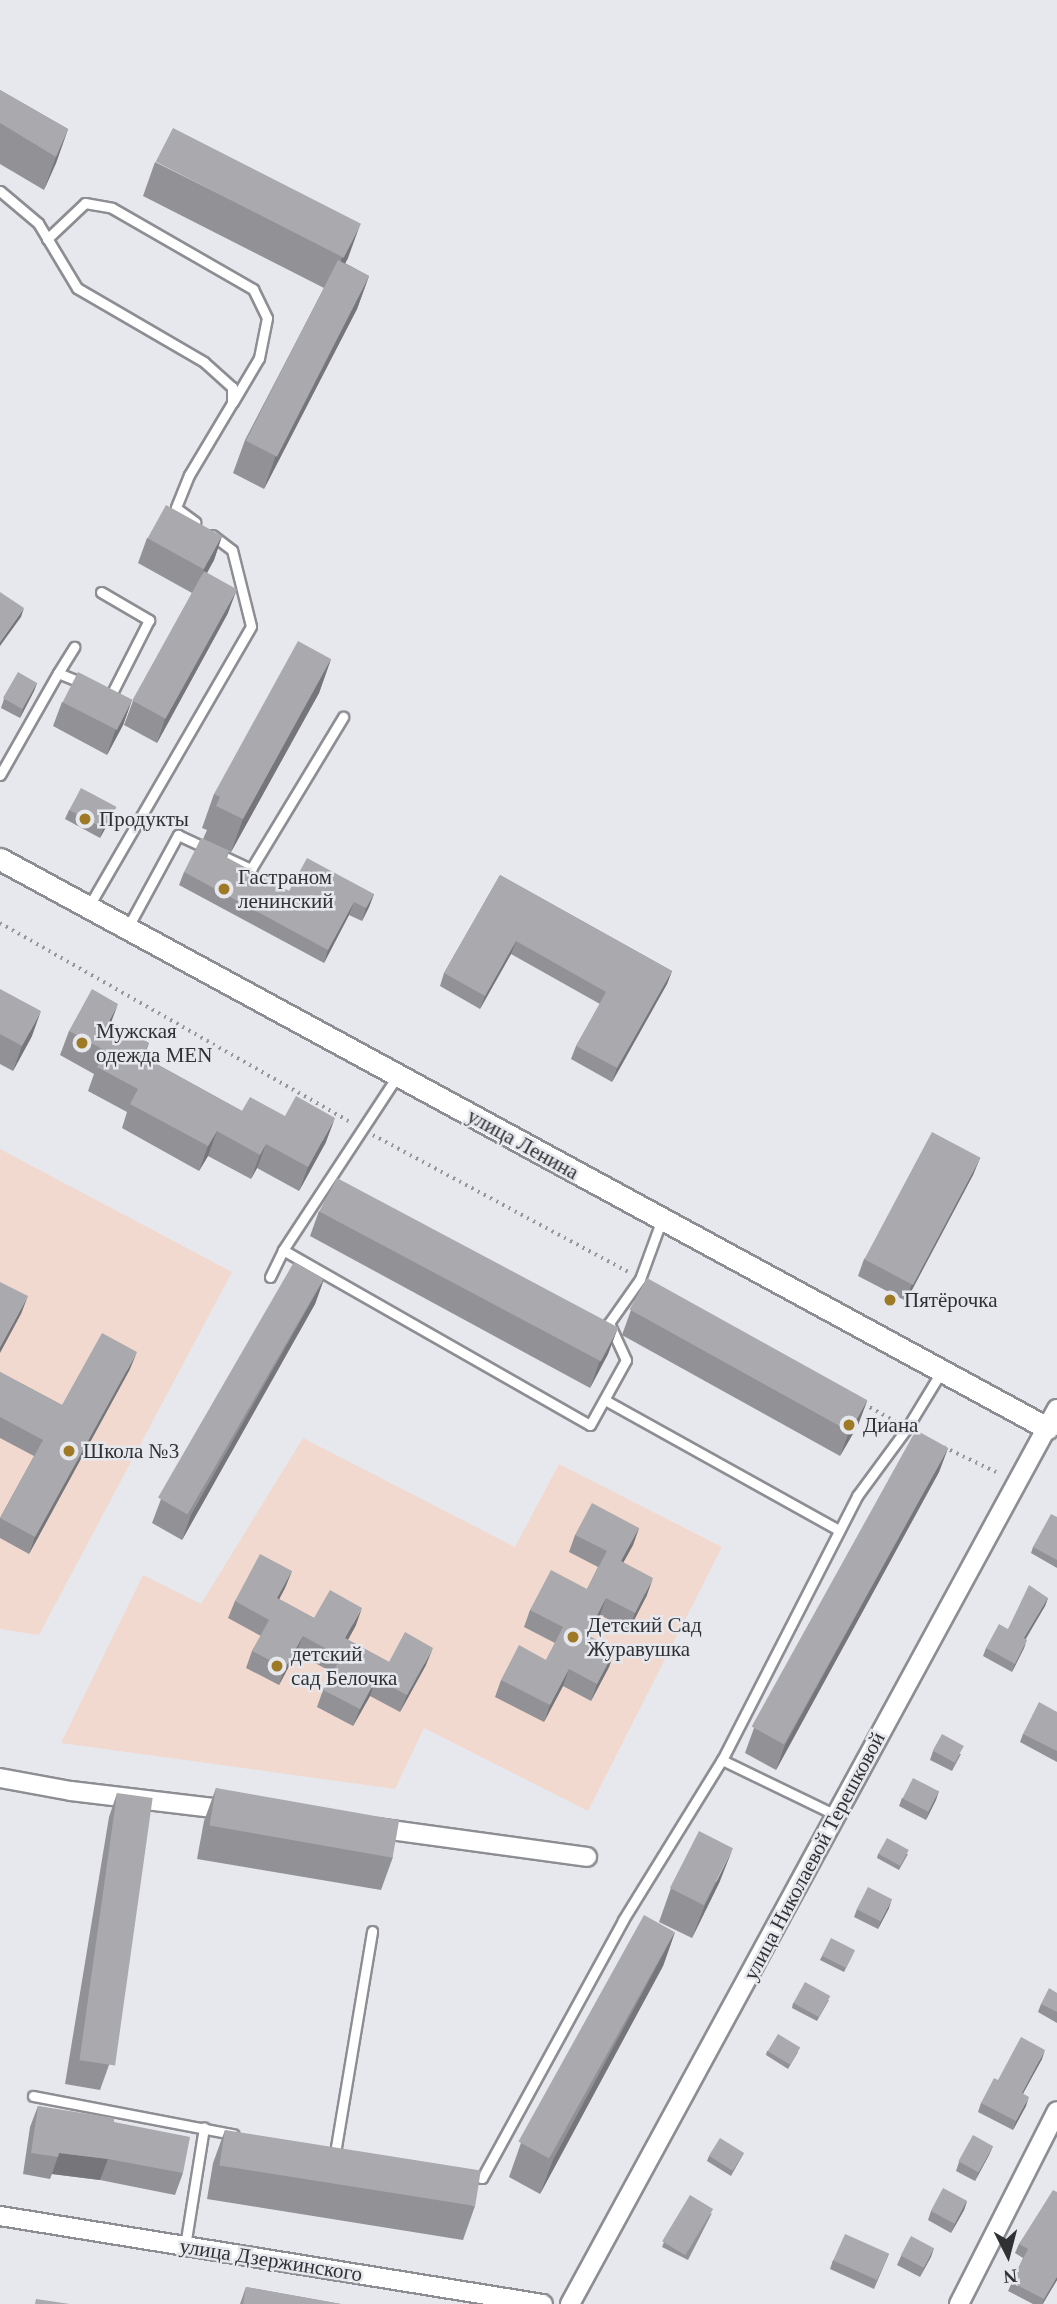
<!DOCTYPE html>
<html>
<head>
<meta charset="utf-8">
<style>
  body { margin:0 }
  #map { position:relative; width:1057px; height:2304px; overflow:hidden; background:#e7e8ed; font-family:"Times New Roman",serif }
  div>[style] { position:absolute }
  .education>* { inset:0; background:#f1d9cf }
  .path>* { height:3.5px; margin-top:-1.75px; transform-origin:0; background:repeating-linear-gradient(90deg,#96979b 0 2px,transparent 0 7px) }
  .roads { filter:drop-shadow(2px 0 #8d8e93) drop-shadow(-2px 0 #8d8e93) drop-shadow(0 2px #8d8e93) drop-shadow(0 -2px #8d8e93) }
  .service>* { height:9px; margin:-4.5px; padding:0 4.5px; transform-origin:4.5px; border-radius:4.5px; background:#fff }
  .minor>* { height:18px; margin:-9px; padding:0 9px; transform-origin:9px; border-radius:9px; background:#fff }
  .tertiary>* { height:21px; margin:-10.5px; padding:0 10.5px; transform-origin:10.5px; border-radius:10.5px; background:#fff }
  .wall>* { inset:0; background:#919196 }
  .shaded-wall>* { inset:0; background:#76767a }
  .building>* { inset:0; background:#a9a9ae; transform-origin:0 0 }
  .dots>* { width:19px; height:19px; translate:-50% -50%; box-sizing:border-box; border:4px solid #e7e8ed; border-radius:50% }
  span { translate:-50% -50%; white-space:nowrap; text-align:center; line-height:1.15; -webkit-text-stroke:5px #e7e8ed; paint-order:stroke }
  .poi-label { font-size:21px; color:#303133 }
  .left { translate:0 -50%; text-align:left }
  .street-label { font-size:21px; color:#303133 }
  .north { position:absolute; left:973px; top:2220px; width:70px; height:70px; -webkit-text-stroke:5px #e7e8ed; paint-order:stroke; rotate:174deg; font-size:19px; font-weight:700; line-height:28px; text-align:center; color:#303133 }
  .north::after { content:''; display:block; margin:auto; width:24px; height:32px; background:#303133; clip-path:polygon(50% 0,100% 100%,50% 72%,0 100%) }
</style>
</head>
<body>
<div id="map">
  <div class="education">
    <div style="clip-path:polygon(0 1149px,232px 1272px,39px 1635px,0 1629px)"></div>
    <div style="clip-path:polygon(303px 1438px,515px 1547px,559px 1464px,722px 1547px,588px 1811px,424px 1728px,395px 1789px,61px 1743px,143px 1575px,201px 1604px)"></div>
  </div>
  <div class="path">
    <div style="left:0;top:923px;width:403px;rotate:29.6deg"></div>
    <div style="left:373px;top:1135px;width:289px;rotate:28.2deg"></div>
    <div style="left:864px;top:1404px;width:38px;rotate:29deg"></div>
    <div style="left:944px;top:1447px;width:62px;rotate:25.7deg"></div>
  </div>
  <div class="roads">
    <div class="service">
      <div style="left:0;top:191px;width:50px;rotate:40.1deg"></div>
      <div style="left:38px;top:223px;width:76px;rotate:59deg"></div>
      <div style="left:77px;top:288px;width:147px;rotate:30.2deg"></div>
      <div style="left:204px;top:362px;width:38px;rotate:42deg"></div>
      <div style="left:232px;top:387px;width:16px;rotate:90deg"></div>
      <div style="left:232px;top:403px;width:84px;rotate:120.8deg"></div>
      <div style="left:189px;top:475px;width:35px;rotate:112deg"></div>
      <div style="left:176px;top:508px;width:24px;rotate:36deg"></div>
      <div style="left:47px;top:239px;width:52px;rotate:-43.5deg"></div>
      <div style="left:85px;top:203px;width:27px;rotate:10deg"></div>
      <div style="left:112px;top:208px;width:163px;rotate:29.9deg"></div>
      <div style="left:253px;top:289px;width:32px;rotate:64deg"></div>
      <div style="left:267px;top:318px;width:41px;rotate:101.3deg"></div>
      <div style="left:259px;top:358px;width:51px;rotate:120.6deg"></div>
      <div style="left:101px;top:592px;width:56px;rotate:30.3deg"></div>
      <div style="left:149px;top:620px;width:84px;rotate:116.9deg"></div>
      <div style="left:111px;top:695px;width:5px;rotate:-158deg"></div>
      <div style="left:58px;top:673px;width:31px;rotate:-58deg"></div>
      <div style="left:0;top:775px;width:117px;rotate:-60.4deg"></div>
      <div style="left:58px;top:673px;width:27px;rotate:22deg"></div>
      <div style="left:89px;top:906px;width:323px;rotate:-59.9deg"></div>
      <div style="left:251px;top:626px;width:78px;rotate:-104deg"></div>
      <div style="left:232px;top:550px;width:25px;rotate:-143deg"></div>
      <div style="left:128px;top:927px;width:105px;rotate:-61.5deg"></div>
      <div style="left:178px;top:835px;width:81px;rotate:25deg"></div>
      <div style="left:251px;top:869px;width:178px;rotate:-58.8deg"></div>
      <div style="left:283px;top:1250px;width:353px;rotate:29.7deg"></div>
      <div style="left:590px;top:1425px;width:74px;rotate:-61deg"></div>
      <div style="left:626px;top:1360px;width:41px;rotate:-114.7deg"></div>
      <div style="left:609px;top:1323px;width:54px;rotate:-54.8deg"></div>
      <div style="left:640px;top:1279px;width:64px;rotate:-69.9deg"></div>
      <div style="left:270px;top:1277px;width:30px;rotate:-64deg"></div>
      <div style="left:283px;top:1250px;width:209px;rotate:-56.7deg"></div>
      <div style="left:605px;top:1400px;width:268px;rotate:29.1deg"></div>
      <div style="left:722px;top:1760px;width:297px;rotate:-62.9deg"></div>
      <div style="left:857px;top:1496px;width:84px;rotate:-53.7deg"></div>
      <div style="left:907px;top:1428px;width:66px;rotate:-58.7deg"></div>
      <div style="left:33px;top:2096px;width:204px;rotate:10.8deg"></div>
      <div style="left:339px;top:2154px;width:4px;rotate:-166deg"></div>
      <div style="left:335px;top:2153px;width:225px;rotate:-80.5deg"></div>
      <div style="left:470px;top:2176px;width:12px;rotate:9deg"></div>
      <div style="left:482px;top:2178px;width:294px;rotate:-61.3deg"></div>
      <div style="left:623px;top:1920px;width:188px;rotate:-58.3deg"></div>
      <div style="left:722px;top:1760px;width:127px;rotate:25.8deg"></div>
      <div style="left:185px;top:2246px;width:120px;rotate:-80.9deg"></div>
    </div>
    <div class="minor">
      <div style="left:0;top:1778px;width:72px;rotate:10.4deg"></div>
      <div style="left:71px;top:1791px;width:160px;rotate:6.8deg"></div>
      <div style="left:376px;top:1828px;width:213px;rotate:7.8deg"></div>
      <div style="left:0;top:2216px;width:550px;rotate:9.21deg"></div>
      <div style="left:570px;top:2304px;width:1019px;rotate:-61.45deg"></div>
      <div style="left:959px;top:2304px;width:216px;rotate:-63.1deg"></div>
    </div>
    <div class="tertiary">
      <div style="left:0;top:859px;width:1192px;rotate:28.52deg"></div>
    </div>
  </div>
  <div class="wall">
    <div style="clip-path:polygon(0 90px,68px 129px,56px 163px,44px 190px,0 164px)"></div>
    <div style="clip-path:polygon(155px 162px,348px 258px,345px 263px,369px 276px,357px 309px,264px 489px,233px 473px,245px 440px,324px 288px,143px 196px)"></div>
    <div style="clip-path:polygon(222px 536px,214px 560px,207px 573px,228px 613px,157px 743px,124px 725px,133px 701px,192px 593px,138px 563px,147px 538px)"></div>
    <div style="clip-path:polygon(331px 659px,319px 693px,231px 852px,203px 839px,207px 830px,202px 828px,214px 794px)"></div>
    <div style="clip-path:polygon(37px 683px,34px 691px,20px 718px,1px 708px,4px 699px)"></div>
    <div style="clip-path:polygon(132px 700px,123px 725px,107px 755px,53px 726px,62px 702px)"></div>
    <div style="clip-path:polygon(116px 807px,112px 816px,100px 838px,65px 819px,69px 810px)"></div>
    <div style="clip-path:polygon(229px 851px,227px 858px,289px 891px,374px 894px,369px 907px,362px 921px,349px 915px,324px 963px,179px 885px,184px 872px)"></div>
    <div style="clip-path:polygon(500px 875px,672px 971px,667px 984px,612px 1082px,571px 1059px,576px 1046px,600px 1004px,511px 954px,480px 1009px,440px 986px,444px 973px)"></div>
    <div style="clip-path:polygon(0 989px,32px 1036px,13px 1071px,0 1064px)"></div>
    <div style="clip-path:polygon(111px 1022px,149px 1043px,144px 1057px,242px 1111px,326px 1142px,299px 1191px,257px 1168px,251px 1179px,208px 1156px,199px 1171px,122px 1128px,127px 1112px,88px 1091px,94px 1074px,60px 1055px,69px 1031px)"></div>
    <div style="clip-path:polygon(980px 1158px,973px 1175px,906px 1301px,858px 1276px,864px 1259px)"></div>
    <div style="clip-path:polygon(319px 1211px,617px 1330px,608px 1354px,590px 1388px,310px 1236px)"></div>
    <div style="clip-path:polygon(324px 1279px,315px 1304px,182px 1540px,152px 1523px,161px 1499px)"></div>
    <div style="clip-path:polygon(631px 1310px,867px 1401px,858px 1425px,840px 1456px,622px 1335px)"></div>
    <div style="clip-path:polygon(130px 1369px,29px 1554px,0 1538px,0 1518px,34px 1456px,0 1438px,0 1372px,62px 1405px)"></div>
    <div style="clip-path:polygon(948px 1448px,939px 1472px,776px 1770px,745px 1753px,754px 1728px)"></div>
    <div style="clip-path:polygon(1057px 1517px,1057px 1568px,1031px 1553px,1033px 1547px)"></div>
    <div style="clip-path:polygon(639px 1528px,633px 1545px,623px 1562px,647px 1595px,629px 1630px,600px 1615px,589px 1636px,615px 1650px,609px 1667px,591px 1701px,563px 1686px,544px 1722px,495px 1697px,501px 1680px,546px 1660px,555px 1643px,524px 1627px,530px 1610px,587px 1589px,598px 1567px,569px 1552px,575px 1535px)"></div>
    <div style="clip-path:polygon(292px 1571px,285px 1588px,279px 1599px,314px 1618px,356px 1625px,348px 1640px,389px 1662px,426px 1665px,400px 1712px,370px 1696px,353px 1726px,317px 1707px,323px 1690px,332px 1672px,296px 1653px,279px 1685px,246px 1668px,252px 1651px,261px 1636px,228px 1618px,235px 1601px)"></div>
    <div style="clip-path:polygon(1048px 1598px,1045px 1606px,1026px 1639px,1024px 1648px,1012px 1672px,983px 1656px,986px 1648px,1008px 1629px)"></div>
    <div style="clip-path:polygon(1057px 1712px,1057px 1762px,1020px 1742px,1023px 1734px)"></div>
    <div style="clip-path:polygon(933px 1751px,961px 1754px,952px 1771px,930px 1760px)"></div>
    <div style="clip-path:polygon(216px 1788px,393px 1857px,381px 1890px,197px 1859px,204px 1821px)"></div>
    <div style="clip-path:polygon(939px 1791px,926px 1820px,899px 1806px,902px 1798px)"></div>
    <div style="clip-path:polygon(117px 1793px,109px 2065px,100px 2090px,65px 2084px,109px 1817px)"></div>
    <div style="clip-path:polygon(878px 1854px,908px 1854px,899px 1870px,877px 1858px)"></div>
    <div style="clip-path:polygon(720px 1881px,692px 1938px,659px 1922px,671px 1888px)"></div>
    <div style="clip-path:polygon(889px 1908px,878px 1929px,854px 1917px,857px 1909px)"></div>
    <div style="clip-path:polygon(675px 1932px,663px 1966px,540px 2194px,509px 2177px,521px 2143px)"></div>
    <div style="clip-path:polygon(853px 1954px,844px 1972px,820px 1960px,822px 1956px)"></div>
    <div style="clip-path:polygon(1057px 1993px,1057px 2023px,1038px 2012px,1041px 2004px)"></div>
    <div style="clip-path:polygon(829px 2000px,817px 2021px,792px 2008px,793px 2003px)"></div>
    <div style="clip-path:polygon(767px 2051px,798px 2052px,788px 2069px,766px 2055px)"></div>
    <div style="clip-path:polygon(1042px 2059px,1023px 2094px,1026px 2106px,1013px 2130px,978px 2112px,981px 2103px,998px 2080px)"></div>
    <div style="clip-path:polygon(38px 2106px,114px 2122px,183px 2173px,175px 2195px,100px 2180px,52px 2174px,50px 2179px,23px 2174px,30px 2127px)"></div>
    <div style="clip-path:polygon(225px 2130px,475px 2206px,463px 2240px,207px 2199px,213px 2163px)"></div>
    <div style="clip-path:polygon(993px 2146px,989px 2155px,975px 2181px,956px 2171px,959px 2162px)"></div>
    <div style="clip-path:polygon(744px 2153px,731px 2176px,707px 2161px,709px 2156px)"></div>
    <div style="clip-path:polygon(1057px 2192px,1057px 2280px,1043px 2304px,1033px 2304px,1008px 2291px,1023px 2258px,1015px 2253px,1019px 2244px)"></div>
    <div style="clip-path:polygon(967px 2201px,964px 2210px,951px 2233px,928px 2220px,931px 2211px)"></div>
    <div style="clip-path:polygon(712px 2213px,688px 2260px,662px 2247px,664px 2242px)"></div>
    <div style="clip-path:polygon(934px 2248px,920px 2277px,897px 2265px,901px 2256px)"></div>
    <div style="clip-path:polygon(889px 2254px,874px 2289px,830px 2269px,833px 2260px)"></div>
    <div style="clip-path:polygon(246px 2287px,341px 2304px,240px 2304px)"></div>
  </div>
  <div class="shaded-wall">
    <div style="clip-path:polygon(68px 129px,56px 163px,44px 190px,56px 157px)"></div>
    <div style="clip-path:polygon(360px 225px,348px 258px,330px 292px,342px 258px)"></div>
    <div style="clip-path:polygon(369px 276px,357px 309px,264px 489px,276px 455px)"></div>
    <div style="clip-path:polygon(222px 536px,214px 560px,195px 594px,204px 569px)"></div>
    <div style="clip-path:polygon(237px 589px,228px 613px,157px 743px,165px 719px)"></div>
    <div style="clip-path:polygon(24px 608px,21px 617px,0 646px,0 642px)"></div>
    <div style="clip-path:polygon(331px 659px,319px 693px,231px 852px,243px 819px)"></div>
    <div style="clip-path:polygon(37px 683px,34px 691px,20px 718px,23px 709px)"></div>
    <div style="clip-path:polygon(132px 700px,123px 725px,107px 755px,115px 731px)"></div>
    <div style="clip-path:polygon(116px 807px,112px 816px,100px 838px,103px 829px)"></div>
    <div style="clip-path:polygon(374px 894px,369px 907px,362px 921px,366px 908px)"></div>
    <div style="clip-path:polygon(354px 902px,349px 915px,324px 963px,328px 950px)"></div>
    <div style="clip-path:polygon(516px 941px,511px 954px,480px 1009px,485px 996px)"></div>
    <div style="clip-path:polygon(672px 971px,667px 984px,612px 1082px,617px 1068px)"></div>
    <div style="clip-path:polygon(118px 1004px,109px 1028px,109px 1021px)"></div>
    <div style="clip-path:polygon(41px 1011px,32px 1036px,13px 1071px,22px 1046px)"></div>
    <div style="clip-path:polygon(335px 1118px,326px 1142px,299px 1191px,308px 1167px)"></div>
    <div style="clip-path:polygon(217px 1131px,208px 1156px,199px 1171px,208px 1146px)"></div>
    <div style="clip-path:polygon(266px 1144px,257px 1168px,251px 1179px,260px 1155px)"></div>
    <div style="clip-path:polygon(980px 1158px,973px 1175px,906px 1301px,912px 1284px)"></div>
    <div style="clip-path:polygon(324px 1279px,315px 1304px,182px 1540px,191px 1515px)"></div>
    <div style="clip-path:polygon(28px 1296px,21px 1314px,0 1353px,0 1347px)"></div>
    <div style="clip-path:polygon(617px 1330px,608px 1354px,590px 1388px,599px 1363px)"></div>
    <div style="clip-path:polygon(137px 1352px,130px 1369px,29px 1554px,35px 1537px)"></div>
    <div style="clip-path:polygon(867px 1401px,858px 1425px,840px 1456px,849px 1432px)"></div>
    <div style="clip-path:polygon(948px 1448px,939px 1472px,776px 1770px,785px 1745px)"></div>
    <div style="clip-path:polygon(639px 1528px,633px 1545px,615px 1578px,621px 1561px)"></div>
    <div style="clip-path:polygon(292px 1571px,285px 1588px,271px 1615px,277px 1598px)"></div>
    <div style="clip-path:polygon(653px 1578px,647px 1595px,629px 1630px,635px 1613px)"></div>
    <div style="clip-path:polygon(606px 1598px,600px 1615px,580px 1652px,587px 1635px)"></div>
    <div style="clip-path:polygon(1048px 1598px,1045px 1606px,1021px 1646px,1024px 1638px)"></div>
    <div style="clip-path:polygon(362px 1608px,356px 1625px,339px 1656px,345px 1638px)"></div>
    <div style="clip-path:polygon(303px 1636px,296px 1653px,279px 1685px,285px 1668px)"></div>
    <div style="clip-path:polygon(1027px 1640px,1024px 1648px,1012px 1672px,1015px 1664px)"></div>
    <div style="clip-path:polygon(433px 1648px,426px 1665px,400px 1712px,407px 1695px)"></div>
    <div style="clip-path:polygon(615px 1650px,609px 1667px,591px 1701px,597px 1684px)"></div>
    <div style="clip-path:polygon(569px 1669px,563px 1686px,544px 1722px,550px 1705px)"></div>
    <div style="clip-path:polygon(376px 1679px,370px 1696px,353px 1726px,360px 1709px)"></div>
    <div style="clip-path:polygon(939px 1791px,936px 1800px,926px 1820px,929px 1811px)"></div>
    <div style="clip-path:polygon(733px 1848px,720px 1881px,692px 1938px,705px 1905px)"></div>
    <div style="clip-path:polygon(892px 1899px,889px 1908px,878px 1929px,881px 1921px)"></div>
    <div style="clip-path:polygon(675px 1932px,663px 1966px,540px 2194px,553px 2160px)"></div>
    <div style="clip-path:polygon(1045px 2050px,1042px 2059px,1018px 2102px,1022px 2093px)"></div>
    <div style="clip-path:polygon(1029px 2097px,1026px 2106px,1013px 2130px,1016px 2121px)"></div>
    <div style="clip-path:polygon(993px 2146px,989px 2155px,975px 2181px,979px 2172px)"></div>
    <div style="clip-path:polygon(59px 2153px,108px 2159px,100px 2180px,52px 2174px)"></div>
    <div style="clip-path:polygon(967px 2201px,964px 2210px,951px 2233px,955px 2224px)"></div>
    <div style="clip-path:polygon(934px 2248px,931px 2257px,920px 2277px,924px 2268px)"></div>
    <div style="clip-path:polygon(1057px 2277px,1057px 2280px,1042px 2304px,1044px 2299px)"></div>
  </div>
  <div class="building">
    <div style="clip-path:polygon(0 90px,68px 129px,56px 157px,0 123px)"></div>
    <div style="left:173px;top:128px;width:211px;height:38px;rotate:27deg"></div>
    <div style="left:338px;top:260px;width:35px;height:203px;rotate:27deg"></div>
    <div style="left:166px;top:505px;width:64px;height:38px;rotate:29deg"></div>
    <div style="left:204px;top:571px;width:38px;height:148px;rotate:29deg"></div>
    <div style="clip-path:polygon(0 592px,24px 608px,0 642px)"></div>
    <div style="clip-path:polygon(298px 641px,331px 659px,243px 819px,216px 806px,220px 797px,214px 794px)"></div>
    <div style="left:18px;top:672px;width:22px;height:30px;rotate:30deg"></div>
    <div style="left:78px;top:672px;width:61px;height:34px;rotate:27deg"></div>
    <div style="left:81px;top:788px;width:40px;height:25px;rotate:28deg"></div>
    <div style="clip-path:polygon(201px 838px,229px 851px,226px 857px,289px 891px,307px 858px,374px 894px,366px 908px,354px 902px,328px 950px,184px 872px)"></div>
    <div style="clip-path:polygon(500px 875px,672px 971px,617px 1068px,576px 1046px,606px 992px,516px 941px,485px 996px,444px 973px)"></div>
    <div style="clip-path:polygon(0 989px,41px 1011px,22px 1046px,0 1034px)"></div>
    <div style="clip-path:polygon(92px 989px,118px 1004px,109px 1021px,149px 1043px,142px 1056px,242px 1111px,250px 1097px,285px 1116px,296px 1096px,335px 1118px,308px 1167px,266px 1144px,260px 1155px,217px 1131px,208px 1146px,130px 1104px,138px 1089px,97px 1067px,106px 1051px,69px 1031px)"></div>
    <div style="left:932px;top:1132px;width:55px;height:144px;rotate:28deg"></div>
    <div style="left:337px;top:1178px;width:319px;height:38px;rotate:28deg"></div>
    <div style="left:294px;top:1262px;width:34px;height:272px;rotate:30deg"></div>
    <div style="left:647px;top:1278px;width:252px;height:36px;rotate:29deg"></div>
    <div style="clip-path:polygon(0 1282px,28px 1296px,0 1347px)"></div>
    <div style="clip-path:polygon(102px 1333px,137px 1352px,35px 1537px,0 1518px,43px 1440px,0 1417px,0 1372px,62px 1405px)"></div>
    <div style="left:916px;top:1430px;width:37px;height:339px;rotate:29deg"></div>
    <div style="clip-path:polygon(592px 1503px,639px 1528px,621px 1561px,653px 1578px,635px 1613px,606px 1598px,587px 1635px,615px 1650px,597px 1684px,569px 1669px,550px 1705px,501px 1680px,519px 1645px,546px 1660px,563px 1627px,530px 1610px,551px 1570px,587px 1589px,607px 1551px,575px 1535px)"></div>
    <div style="clip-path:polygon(1051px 1514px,1057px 1517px,1057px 1560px,1033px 1547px)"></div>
    <div style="clip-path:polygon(260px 1554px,292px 1571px,277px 1598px,314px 1618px,330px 1590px,362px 1608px,345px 1638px,389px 1662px,405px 1632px,433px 1648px,407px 1695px,376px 1679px,360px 1709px,323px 1690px,341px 1657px,303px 1636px,285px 1668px,252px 1651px,269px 1620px,235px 1601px)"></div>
    <div style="clip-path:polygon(1029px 1585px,1048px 1598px,1024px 1638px,1027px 1640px,1015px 1664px,986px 1648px,999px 1624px,1008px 1629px)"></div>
    <div style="clip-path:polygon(1039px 1702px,1057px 1712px,1057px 1751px,1023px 1734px)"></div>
    <div style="left:942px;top:1734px;width:25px;height:19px;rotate:29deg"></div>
    <div style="left:913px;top:1778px;width:29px;height:23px;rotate:27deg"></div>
    <div style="left:216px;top:1788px;width:186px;height:38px;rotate:10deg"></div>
    <div style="left:117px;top:1793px;width:36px;height:270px;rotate:8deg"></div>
    <div style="left:699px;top:1831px;width:38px;height:64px;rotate:27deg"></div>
    <div style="left:887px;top:1838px;width:25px;height:18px;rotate:29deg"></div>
    <div style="left:868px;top:1887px;width:27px;height:25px;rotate:27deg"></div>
    <div style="left:644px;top:1915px;width:35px;height:259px;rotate:29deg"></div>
    <div style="left:831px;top:1938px;width:27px;height:20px;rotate:27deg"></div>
    <div style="left:805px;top:1982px;width:29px;height:24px;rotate:29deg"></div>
    <div style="clip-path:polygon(1049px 1988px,1057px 1993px,1057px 2012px,1041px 2004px)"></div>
    <div style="left:778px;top:2034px;width:26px;height:20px;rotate:31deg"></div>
    <div style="clip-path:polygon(1021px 2037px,1045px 2050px,1022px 2093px,1029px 2097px,1016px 2121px,981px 2103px,994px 2078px,998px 2080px)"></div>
    <div style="clip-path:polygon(38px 2106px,114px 2118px,114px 2122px,190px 2137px,183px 2173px,108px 2159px,59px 2153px,58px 2157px,31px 2153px)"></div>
    <div style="left:225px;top:2130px;width:259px;height:36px;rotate:9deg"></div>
    <div style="left:973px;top:2135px;width:23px;height:30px;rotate:29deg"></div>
    <div style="left:720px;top:2138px;width:28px;height:21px;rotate:32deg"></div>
    <div style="left:943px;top:2188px;width:27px;height:26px;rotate:28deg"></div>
    <div style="clip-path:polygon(1053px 2190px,1057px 2192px,1057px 2277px,1044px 2299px,1011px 2282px,1028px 2249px,1019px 2244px)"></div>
    <div style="left:690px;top:2195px;width:27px;height:54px;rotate:31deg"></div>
    <div style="left:845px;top:2234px;width:48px;height:29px;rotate:24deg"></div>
    <div style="left:911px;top:2236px;width:26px;height:22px;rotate:28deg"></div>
    <div style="clip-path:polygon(246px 2287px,341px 2304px,243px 2304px)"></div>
    <div style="clip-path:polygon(36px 2299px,70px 2304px,35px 2304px)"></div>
  </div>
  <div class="dots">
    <div style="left:85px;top:819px;background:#9e7926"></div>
    <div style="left:224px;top:889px;background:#9e7926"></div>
    <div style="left:82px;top:1043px;background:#9e7926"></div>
    <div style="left:890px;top:1300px;background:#9e7926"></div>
    <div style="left:849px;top:1425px;background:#9e7926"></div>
    <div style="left:69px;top:1451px;background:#9e7926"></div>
    <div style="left:573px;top:1637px;background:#9e7926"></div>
    <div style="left:277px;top:1666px;background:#9e7926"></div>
  </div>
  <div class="poi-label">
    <span class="left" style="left:99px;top:819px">Продукты</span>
    <span class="left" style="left:238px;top:889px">Гастраном<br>ленинский</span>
    <span class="left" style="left:96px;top:1043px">Мужская<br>одежда MEN</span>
    <span class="left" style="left:904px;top:1300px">Пятёрочка</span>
    <span class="left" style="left:863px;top:1425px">Диана</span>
    <span class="left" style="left:83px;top:1451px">Школа №3</span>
    <span class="left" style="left:587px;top:1637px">Детский Сад<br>Журавушка</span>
    <span class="left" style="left:291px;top:1666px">детский<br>сад Белочка</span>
  </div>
  <div class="street-label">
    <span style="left:523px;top:1144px;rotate:29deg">улица Ленина</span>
    <span style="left:814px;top:1856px;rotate:-62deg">улица Николаевой Терешковой</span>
    <span style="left:271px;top:2260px;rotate:9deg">улица Дзержинского</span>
  </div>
  <div class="north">N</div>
</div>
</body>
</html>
